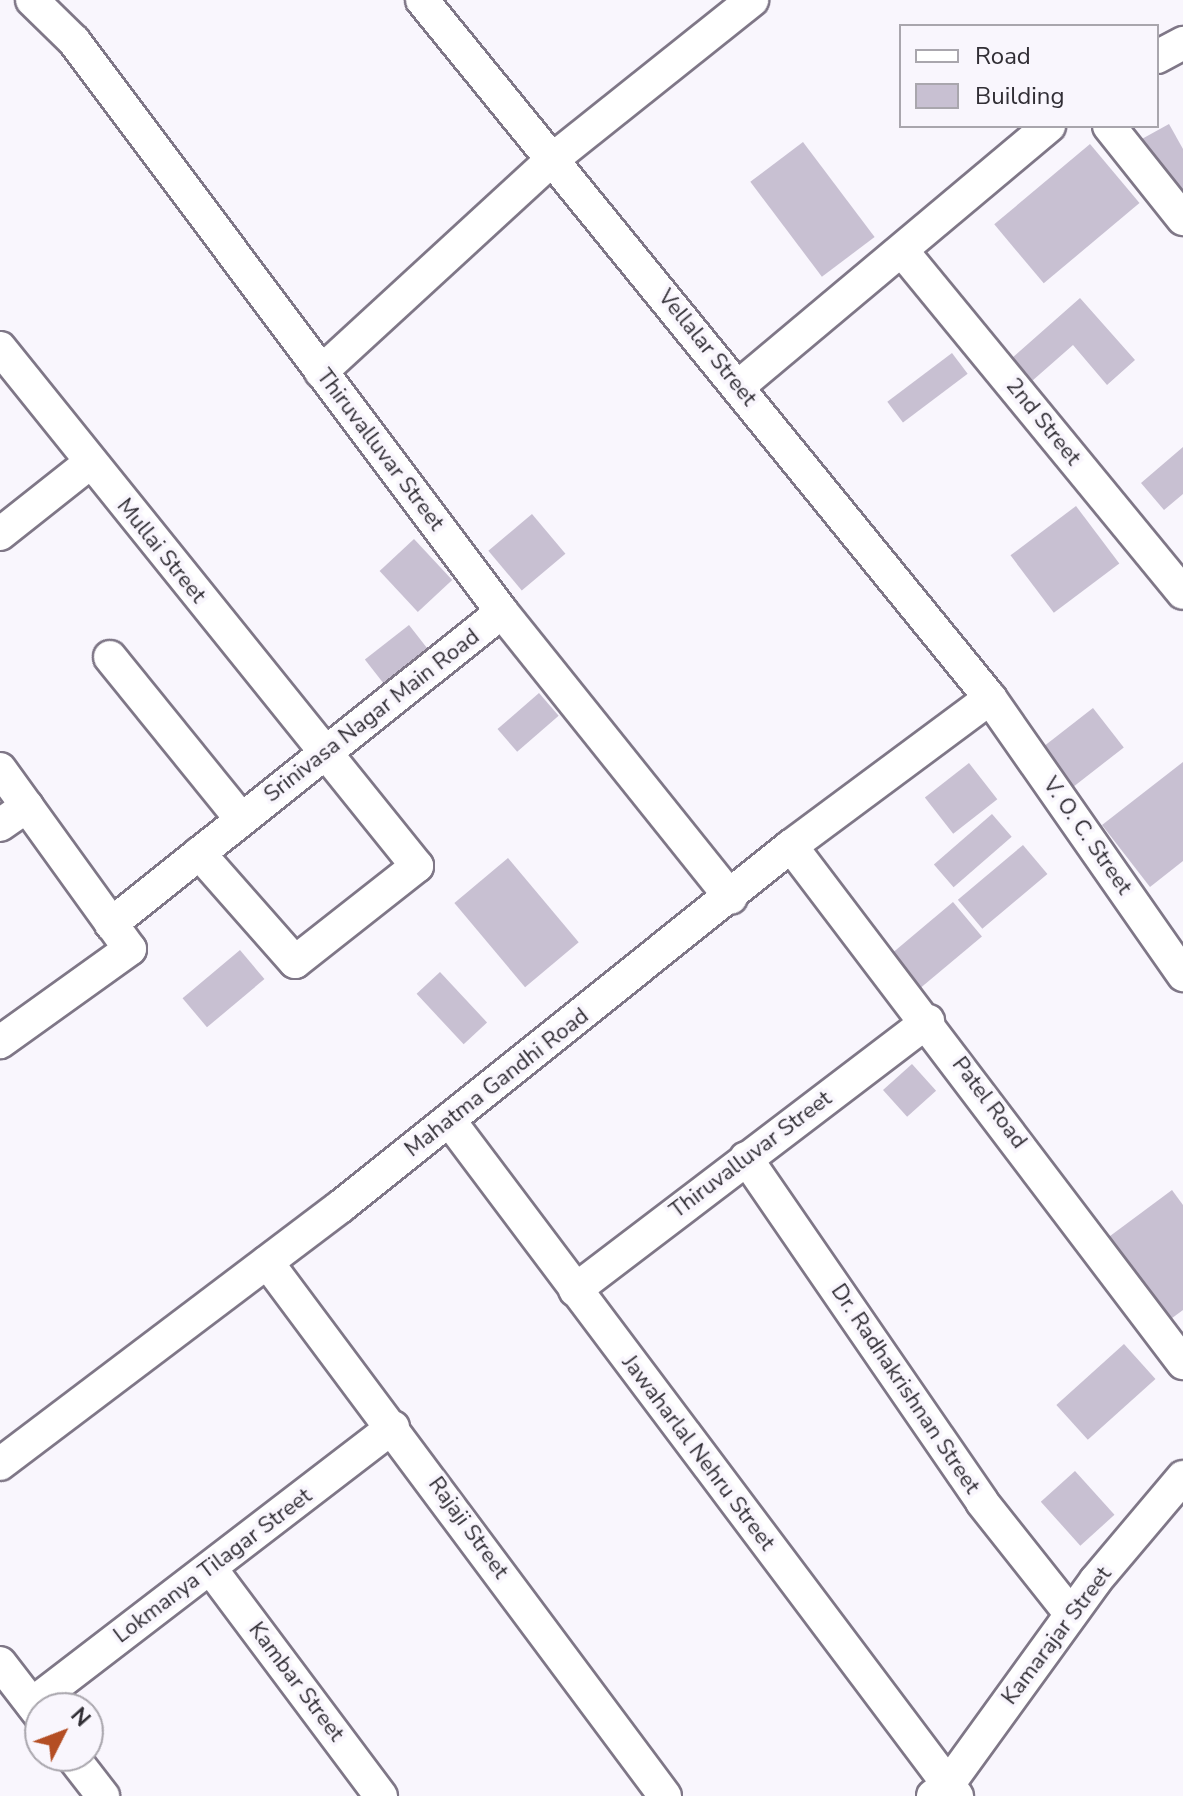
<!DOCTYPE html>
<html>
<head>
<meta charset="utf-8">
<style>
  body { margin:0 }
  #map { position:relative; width:1183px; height:1796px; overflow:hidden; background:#f9f6fd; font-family:"Nunito Sans",sans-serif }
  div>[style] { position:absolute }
  .building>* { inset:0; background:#c8c0d2; transform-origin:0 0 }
  .roads { filter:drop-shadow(2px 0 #7f7787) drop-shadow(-2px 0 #7f7787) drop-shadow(0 2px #7f7787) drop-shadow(0 -2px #7f7787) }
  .minor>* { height:32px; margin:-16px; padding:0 16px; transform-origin:16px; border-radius:16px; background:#fff }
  span { translate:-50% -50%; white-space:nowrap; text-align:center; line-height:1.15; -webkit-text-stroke:7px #f9f6fd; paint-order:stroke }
  .street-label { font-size:22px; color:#312e35 }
  .legend { position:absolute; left:899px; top:24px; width:260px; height:104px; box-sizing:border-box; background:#f9f6fd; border:2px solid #a9a6ad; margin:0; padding:10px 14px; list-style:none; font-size:24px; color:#312e35 }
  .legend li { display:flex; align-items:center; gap:16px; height:40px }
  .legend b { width:40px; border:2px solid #a9a6ad }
  .north { position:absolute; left:24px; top:1692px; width:80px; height:80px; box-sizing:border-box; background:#f9f6fd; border:2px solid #a9a6ad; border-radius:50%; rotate:48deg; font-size:22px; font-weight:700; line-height:32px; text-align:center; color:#312e35 }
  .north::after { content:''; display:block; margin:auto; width:28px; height:36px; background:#b44e24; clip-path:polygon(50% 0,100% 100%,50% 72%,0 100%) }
</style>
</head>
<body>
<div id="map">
  <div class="building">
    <div style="clip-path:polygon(1169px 124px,1183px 149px,1183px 199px,1140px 140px)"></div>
    <div style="left:803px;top:142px;width:119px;height:66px;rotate:53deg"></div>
    <div style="left:1090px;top:144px;width:77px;height:125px;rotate:50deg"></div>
    <div style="clip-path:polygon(1080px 298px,1135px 360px,1107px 385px,1073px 345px,1032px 381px,1012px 358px)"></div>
    <div style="left:952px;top:353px;width:26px;height:81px;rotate:53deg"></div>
    <div style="clip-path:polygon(1183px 447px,1183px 494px,1164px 510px,1141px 483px)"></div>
    <div style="left:1076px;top:506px;width:72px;height:82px;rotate:53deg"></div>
    <div style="left:532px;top:514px;width:52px;height:57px;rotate:50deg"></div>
    <div style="left:414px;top:539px;width:56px;height:47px;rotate:47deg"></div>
    <div style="left:409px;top:625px;width:34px;height:56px;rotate:52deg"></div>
    <div style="left:539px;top:693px;width:30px;height:55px;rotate:49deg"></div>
    <div style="left:1093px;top:708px;width:50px;height:70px;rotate:52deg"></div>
    <div style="clip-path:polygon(1183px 762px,1183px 861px,1150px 887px,1102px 825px)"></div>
    <div style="left:969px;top:763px;width:46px;height:56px;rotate:52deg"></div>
    <div style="left:992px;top:814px;width:30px;height:77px;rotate:49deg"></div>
    <div style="left:1023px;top:845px;width:38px;height:85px;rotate:50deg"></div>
    <div style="left:508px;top:858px;width:110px;height:70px;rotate:50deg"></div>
    <div style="left:953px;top:902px;width:45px;height:85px;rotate:50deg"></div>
    <div style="left:240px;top:950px;width:38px;height:75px;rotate:50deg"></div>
    <div style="left:440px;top:972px;width:69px;height:32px;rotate:47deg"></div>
    <div style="left:912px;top:1064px;width:36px;height:39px;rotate:48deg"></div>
    <div style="clip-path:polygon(1172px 1190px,1183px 1205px,1183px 1310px,1164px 1324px,1102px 1242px)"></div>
    <div style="left:1124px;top:1344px;width:47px;height:91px;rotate:48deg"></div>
    <div style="left:1075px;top:1471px;width:59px;height:46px;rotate:48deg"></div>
  </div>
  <div class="roads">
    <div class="minor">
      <div style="left:32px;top:0;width:59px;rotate:44.3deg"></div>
      <div style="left:74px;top:41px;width:714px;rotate:53.15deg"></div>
      <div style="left:502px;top:612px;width:366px;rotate:51.3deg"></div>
      <div style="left:422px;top:0;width:900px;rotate:50.86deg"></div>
      <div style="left:990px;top:698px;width:338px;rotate:55.1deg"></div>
      <div style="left:1157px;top:57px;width:30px;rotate:-28deg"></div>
      <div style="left:1109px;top:126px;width:119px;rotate:51.5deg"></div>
      <div style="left:903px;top:252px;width:441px;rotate:50.6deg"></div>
      <div style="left:0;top:348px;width:665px;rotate:51.17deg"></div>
      <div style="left:417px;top:866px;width:155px;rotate:141.8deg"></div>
      <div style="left:295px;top:962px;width:145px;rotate:-131.4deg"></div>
      <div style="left:321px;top:372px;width:315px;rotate:-42.6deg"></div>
      <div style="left:553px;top:159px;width:255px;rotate:-38.6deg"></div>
      <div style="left:739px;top:386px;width:405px;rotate:-40deg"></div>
      <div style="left:0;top:534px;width:116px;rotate:-38.4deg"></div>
      <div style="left:110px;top:657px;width:208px;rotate:51deg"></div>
      <div style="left:0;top:769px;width:222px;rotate:54.2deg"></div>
      <div style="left:130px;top:949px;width:160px;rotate:144.4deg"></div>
      <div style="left:0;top:825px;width:33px;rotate:-35deg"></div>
      <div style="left:791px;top:846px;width:649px;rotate:52.83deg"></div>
      <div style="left:111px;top:924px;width:500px;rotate:-38.59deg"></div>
      <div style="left:449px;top:1120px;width:846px;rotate:53.08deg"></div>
      <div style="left:746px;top:1158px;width:417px;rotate:55.5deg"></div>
      <div style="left:982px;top:1502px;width:142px;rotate:51.6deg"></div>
      <div style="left:267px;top:1262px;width:666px;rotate:53.3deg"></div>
      <div style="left:575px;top:1290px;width:444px;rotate:-37.3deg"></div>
      <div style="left:0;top:1464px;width:426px;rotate:-37.1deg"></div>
      <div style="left:340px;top:1207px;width:578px;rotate:-38.68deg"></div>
      <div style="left:791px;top:846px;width:248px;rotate:-36.6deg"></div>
      <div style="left:211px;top:1569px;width:284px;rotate:53.2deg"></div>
      <div style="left:0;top:1663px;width:66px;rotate:52.4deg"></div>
      <div style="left:32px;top:1704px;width:455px;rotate:-37.5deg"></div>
      <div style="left:72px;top:1756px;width:51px;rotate:52.2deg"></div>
      <div style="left:933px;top:1796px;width:17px;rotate:-36deg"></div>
      <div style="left:947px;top:1786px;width:254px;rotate:-54.1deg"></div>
      <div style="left:1096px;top:1580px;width:135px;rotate:-49.8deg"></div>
    </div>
  </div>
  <div class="street-label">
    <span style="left:707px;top:348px;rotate:51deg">Vellalar Street</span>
    <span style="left:1043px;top:422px;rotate:51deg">2nd Street</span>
    <span style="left:380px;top:450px;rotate:53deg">Thiruvalluvar Street</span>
    <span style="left:161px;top:551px;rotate:51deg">Mullai Street</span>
    <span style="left:372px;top:716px;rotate:-38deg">Srinivasa Nagar Main Road</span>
    <span style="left:1087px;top:836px;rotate:55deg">V. O. C. Street</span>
    <span style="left:497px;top:1083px;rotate:-38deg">Mahatma Gandhi Road</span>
    <span style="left:989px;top:1103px;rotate:53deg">Patel Road</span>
    <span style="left:751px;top:1155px;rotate:-37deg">Thiruvalluvar Street</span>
    <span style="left:905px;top:1389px;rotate:56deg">Dr. Radhakrishnan Street</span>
    <span style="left:698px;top:1453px;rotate:53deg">Jawaharlal Nehru Street</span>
    <span style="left:468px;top:1528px;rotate:54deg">Rajaji Street</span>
    <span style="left:213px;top:1566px;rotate:-37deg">Lokmanya Tilagar Street</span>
    <span style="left:1057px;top:1636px;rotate:-53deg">Kamarajar Street</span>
    <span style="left:296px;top:1682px;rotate:53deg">Kambar Street</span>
  </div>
  <ul class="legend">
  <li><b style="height:10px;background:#fff"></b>Road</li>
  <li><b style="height:22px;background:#c8c0d2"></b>Building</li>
  </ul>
  <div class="north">N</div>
</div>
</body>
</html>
